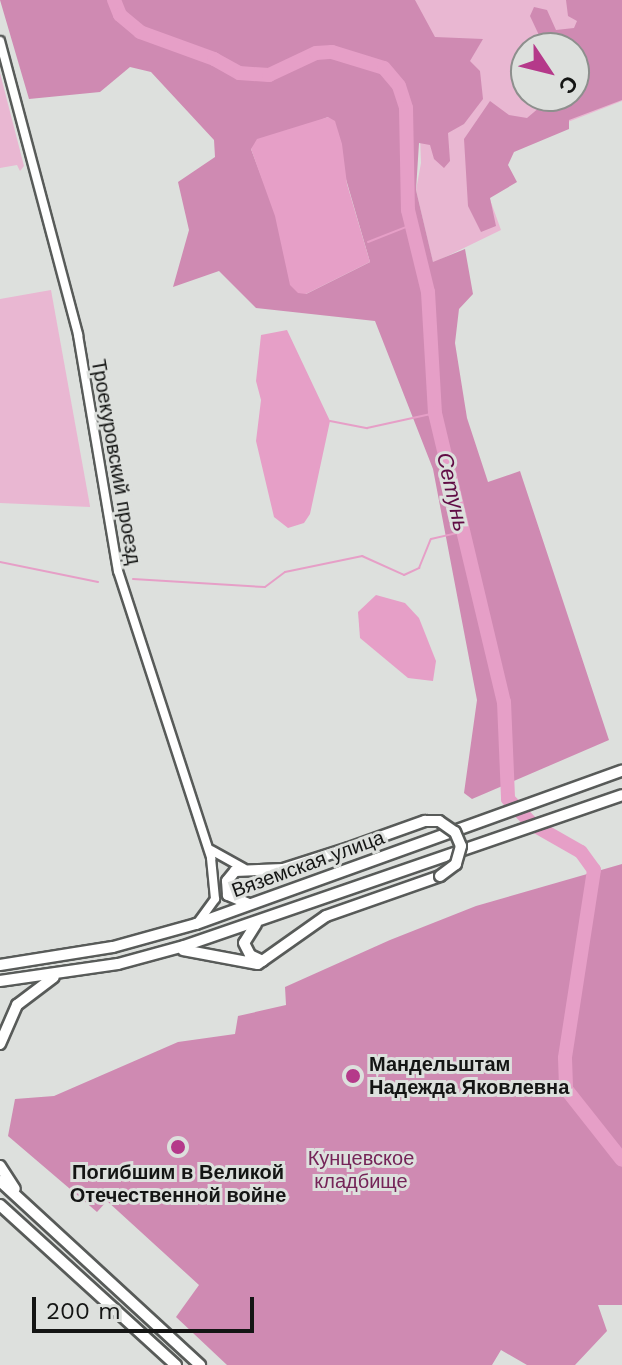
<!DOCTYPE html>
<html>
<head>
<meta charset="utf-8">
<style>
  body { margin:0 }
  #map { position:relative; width:622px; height:1365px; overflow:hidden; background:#dde0dd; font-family:"Work Sans",sans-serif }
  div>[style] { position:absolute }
  .green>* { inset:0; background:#e9b7d2 }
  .forest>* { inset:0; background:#cf8ab2 }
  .water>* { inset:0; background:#e69fc7 }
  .stream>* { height:2px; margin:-1px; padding:0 1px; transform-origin:1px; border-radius:1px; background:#e69fc7 }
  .river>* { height:14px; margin:-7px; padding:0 7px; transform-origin:7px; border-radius:7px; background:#e69fc7 }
  .roads { filter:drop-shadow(2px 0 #585b59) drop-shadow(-2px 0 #585b59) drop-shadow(0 2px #585b59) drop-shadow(0 -2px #585b59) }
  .minor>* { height:8px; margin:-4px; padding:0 4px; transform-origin:4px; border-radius:4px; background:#fff }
  .major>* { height:10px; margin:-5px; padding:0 5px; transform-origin:5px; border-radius:5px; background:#fff }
  .bridges { filter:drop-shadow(2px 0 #585b59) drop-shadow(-2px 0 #585b59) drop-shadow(0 2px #585b59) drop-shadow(0 -2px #585b59) }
  .major-bridge>* { height:10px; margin:-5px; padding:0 5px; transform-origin:5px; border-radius:5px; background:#fff }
  .dots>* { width:22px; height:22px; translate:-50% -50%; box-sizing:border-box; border:4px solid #dde0dd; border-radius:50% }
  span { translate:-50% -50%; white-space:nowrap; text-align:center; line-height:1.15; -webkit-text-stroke:6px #dde0dd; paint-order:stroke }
  .street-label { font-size:20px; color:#141514 }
  .poi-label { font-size:20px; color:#141514; font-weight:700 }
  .left { translate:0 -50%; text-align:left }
  .park-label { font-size:20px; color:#752458 }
  .water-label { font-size:22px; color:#600c45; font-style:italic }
  .north { position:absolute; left:510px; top:32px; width:80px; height:80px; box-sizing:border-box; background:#dde0dd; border:2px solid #8d8f8d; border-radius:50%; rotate:125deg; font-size:22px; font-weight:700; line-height:32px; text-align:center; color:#141514 }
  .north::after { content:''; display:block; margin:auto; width:28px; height:36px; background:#b5398a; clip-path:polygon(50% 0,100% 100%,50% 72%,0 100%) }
  .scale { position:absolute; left:32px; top:1297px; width:222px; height:36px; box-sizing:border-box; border:4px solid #141514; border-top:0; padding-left:10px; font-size:24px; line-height:28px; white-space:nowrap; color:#141514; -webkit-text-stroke:6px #dde0dd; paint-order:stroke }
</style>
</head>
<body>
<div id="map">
  <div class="green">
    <div style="clip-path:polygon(evenodd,415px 0,622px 0,622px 101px,475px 158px,501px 230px,433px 263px,416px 190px,421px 163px,415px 0,526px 48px,574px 48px,574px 96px,526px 96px,526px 48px)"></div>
    <div style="clip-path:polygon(0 73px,24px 166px,20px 171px,17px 165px,0 168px)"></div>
    <div style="clip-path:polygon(51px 290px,90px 506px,90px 507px,0 503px,0 299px)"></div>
  </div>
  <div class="forest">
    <div style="clip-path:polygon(evenodd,0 0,415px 0,435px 37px,483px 39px,470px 61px,480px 71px,483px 99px,464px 124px,448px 133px,450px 161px,444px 168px,434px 159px,430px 145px,419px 143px,416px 190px,433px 262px,465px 249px,473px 294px,459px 309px,455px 343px,467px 418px,488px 482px,520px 471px,609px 740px,472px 799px,464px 793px,477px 700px,433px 469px,375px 321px,256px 308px,219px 271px,173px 287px,189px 230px,178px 182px,215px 157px,214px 140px,151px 72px,130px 67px,100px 92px,29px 99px,0 0,328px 117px,370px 262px,306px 294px,251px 149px,328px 117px)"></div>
    <div style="clip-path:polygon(566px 0,622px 0,622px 100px,569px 120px,569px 129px,514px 152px,508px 165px,517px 182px,490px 198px,496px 226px,481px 232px,468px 206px,464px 139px,490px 101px,509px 115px,527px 118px,553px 96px,574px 96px,574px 48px,545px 48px,530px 16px,534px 7px,547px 10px,556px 30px,574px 28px,577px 21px,568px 16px)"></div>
    <div style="clip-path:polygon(622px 864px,622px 1305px,598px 1305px,607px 1331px,575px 1365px,527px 1365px,501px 1350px,492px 1365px,227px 1365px,176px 1317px,199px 1285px,107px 1201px,97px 1212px,8px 1136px,15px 1099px,54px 1096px,178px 1042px,235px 1034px,238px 1016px,286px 1005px,285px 987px,390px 940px,476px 906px)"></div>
  </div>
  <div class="water">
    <div style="clip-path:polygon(328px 117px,335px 121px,342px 144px,347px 184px,370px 262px,306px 294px,298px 293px,290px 285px,275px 216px,251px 149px,257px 139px)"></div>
    <div style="clip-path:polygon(287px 330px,330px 421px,310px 514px,304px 523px,288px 528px,274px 517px,256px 441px,261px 400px,256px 381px,261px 335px)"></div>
    <div style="clip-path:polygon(376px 595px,405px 603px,419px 618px,436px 661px,433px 681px,408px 678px,360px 638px,358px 612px)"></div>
  </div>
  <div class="stream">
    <div style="left:368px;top:242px;width:46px;rotate:-21.6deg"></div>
    <div style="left:330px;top:421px;width:38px;rotate:11deg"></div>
    <div style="left:367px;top:428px;width:70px;rotate:-12.4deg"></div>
    <div style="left:0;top:562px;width:100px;rotate:11.5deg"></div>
    <div style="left:133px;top:579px;width:132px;rotate:3.5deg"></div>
    <div style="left:265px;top:587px;width:25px;rotate:-37deg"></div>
    <div style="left:285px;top:572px;width:79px;rotate:-11.7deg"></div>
    <div style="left:362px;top:556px;width:46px;rotate:24.3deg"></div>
    <div style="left:404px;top:575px;width:17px;rotate:-25deg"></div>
    <div style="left:419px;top:568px;width:31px;rotate:-68deg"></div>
    <div style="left:431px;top:539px;width:35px;rotate:-13deg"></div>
  </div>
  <div class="river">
    <div style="left:114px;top:0;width:16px;rotate:68deg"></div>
    <div style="left:120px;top:15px;width:26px;rotate:40deg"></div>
    <div style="left:140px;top:32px;width:79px;rotate:20deg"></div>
    <div style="left:214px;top:59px;width:29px;rotate:29deg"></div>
    <div style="left:239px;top:73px;width:30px;rotate:4deg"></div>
    <div style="left:269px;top:75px;width:52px;rotate:-25.1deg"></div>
    <div style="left:316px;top:53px;width:16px;rotate:-4deg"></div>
    <div style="left:332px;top:52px;width:54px;rotate:17.1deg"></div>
    <div style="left:384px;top:68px;width:23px;rotate:50deg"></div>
    <div style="left:399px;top:86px;width:23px;rotate:72deg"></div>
    <div style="left:406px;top:108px;width:102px;rotate:88.9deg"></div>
    <div style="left:408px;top:210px;width:84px;rotate:76.3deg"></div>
    <div style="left:428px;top:292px;width:121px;rotate:86.7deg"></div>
    <div style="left:435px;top:413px;width:297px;rotate:76.6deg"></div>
    <div style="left:504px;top:702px;width:97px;rotate:87.6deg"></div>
    <div style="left:508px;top:799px;width:35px;rotate:46deg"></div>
    <div style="left:532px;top:824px;width:56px;rotate:29.7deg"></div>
    <div style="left:581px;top:852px;width:22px;rotate:54deg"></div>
    <div style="left:594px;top:870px;width:190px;rotate:98.8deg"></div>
    <div style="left:565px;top:1058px;width:31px;rotate:88deg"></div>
    <div style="left:566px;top:1089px;width:90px;rotate:51.7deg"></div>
  </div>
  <div class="roads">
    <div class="minor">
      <div style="left:0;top:41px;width:304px;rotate:75.1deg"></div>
      <div style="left:78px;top:335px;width:239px;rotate:80.4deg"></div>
      <div style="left:118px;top:571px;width:302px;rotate:72deg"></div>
      <div style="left:211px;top:858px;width:41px;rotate:84.4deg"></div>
      <div style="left:215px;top:899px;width:27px;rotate:126deg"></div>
      <div style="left:211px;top:850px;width:37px;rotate:29deg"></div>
    </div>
    <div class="major">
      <div style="left:249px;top:904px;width:23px;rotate:-157deg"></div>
      <div style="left:228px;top:895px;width:14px;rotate:-94deg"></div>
      <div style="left:227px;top:881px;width:13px;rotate:-51deg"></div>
      <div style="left:235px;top:871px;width:48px;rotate:-2.4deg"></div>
      <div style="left:283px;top:869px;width:69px;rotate:-17.7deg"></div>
      <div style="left:256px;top:924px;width:22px;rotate:122deg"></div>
      <div style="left:244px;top:943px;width:13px;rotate:63deg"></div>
      <div style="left:250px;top:955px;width:14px;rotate:25deg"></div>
      <div style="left:183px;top:950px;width:76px;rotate:10.6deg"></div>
      <div style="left:258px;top:964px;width:83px;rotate:-35.2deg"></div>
      <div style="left:326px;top:916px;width:121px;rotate:-19.3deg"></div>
      <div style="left:0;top:965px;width:114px;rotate:-9.1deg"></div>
      <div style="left:113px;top:947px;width:86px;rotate:-15.5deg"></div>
      <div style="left:196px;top:924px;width:453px;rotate:-19.8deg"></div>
      <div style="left:0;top:981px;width:119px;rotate:-8.2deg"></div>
      <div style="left:118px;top:964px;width:68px;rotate:-15.3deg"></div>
      <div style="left:184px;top:946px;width:463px;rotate:-19deg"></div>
      <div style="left:0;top:1044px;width:43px;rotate:-66.4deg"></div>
      <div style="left:17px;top:1005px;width:46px;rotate:-37.1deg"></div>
      <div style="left:0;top:1166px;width:27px;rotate:57deg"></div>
      <div style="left:0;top:1181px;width:272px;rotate:42.6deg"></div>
      <div style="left:0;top:1205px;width:238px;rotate:42.3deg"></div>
    </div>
  </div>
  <div class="bridges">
    <div class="major-bridge">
      <div style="left:349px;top:848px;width:81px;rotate:-19.6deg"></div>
      <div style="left:425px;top:821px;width:14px"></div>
      <div style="left:439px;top:821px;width:19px;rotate:35deg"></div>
      <div style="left:455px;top:832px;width:15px;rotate:67deg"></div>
      <div style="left:461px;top:846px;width:19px;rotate:106deg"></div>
      <div style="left:456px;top:864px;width:20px;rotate:143deg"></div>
    </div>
  </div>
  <div class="dots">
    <div style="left:353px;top:1076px;background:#b5398a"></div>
    <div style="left:178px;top:1147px;background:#b5398a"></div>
  </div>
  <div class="street-label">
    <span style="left:116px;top:462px;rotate:80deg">Троекуровский проезд</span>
    <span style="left:308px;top:864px;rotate:-20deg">Вяземская улица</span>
  </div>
  <div class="poi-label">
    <span class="left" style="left:369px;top:1076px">Мандельштам<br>Надежда Яковлевна</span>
    <span style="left:178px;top:1184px">Погибшим в Великой<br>Отечественной войне</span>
  </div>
  <div class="park-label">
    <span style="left:361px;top:1170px">Кунцевское<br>кладбище</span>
  </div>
  <div class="water-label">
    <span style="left:453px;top:492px;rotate:77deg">Сетунь</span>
  </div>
  <div class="north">С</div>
  <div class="scale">200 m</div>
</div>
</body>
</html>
